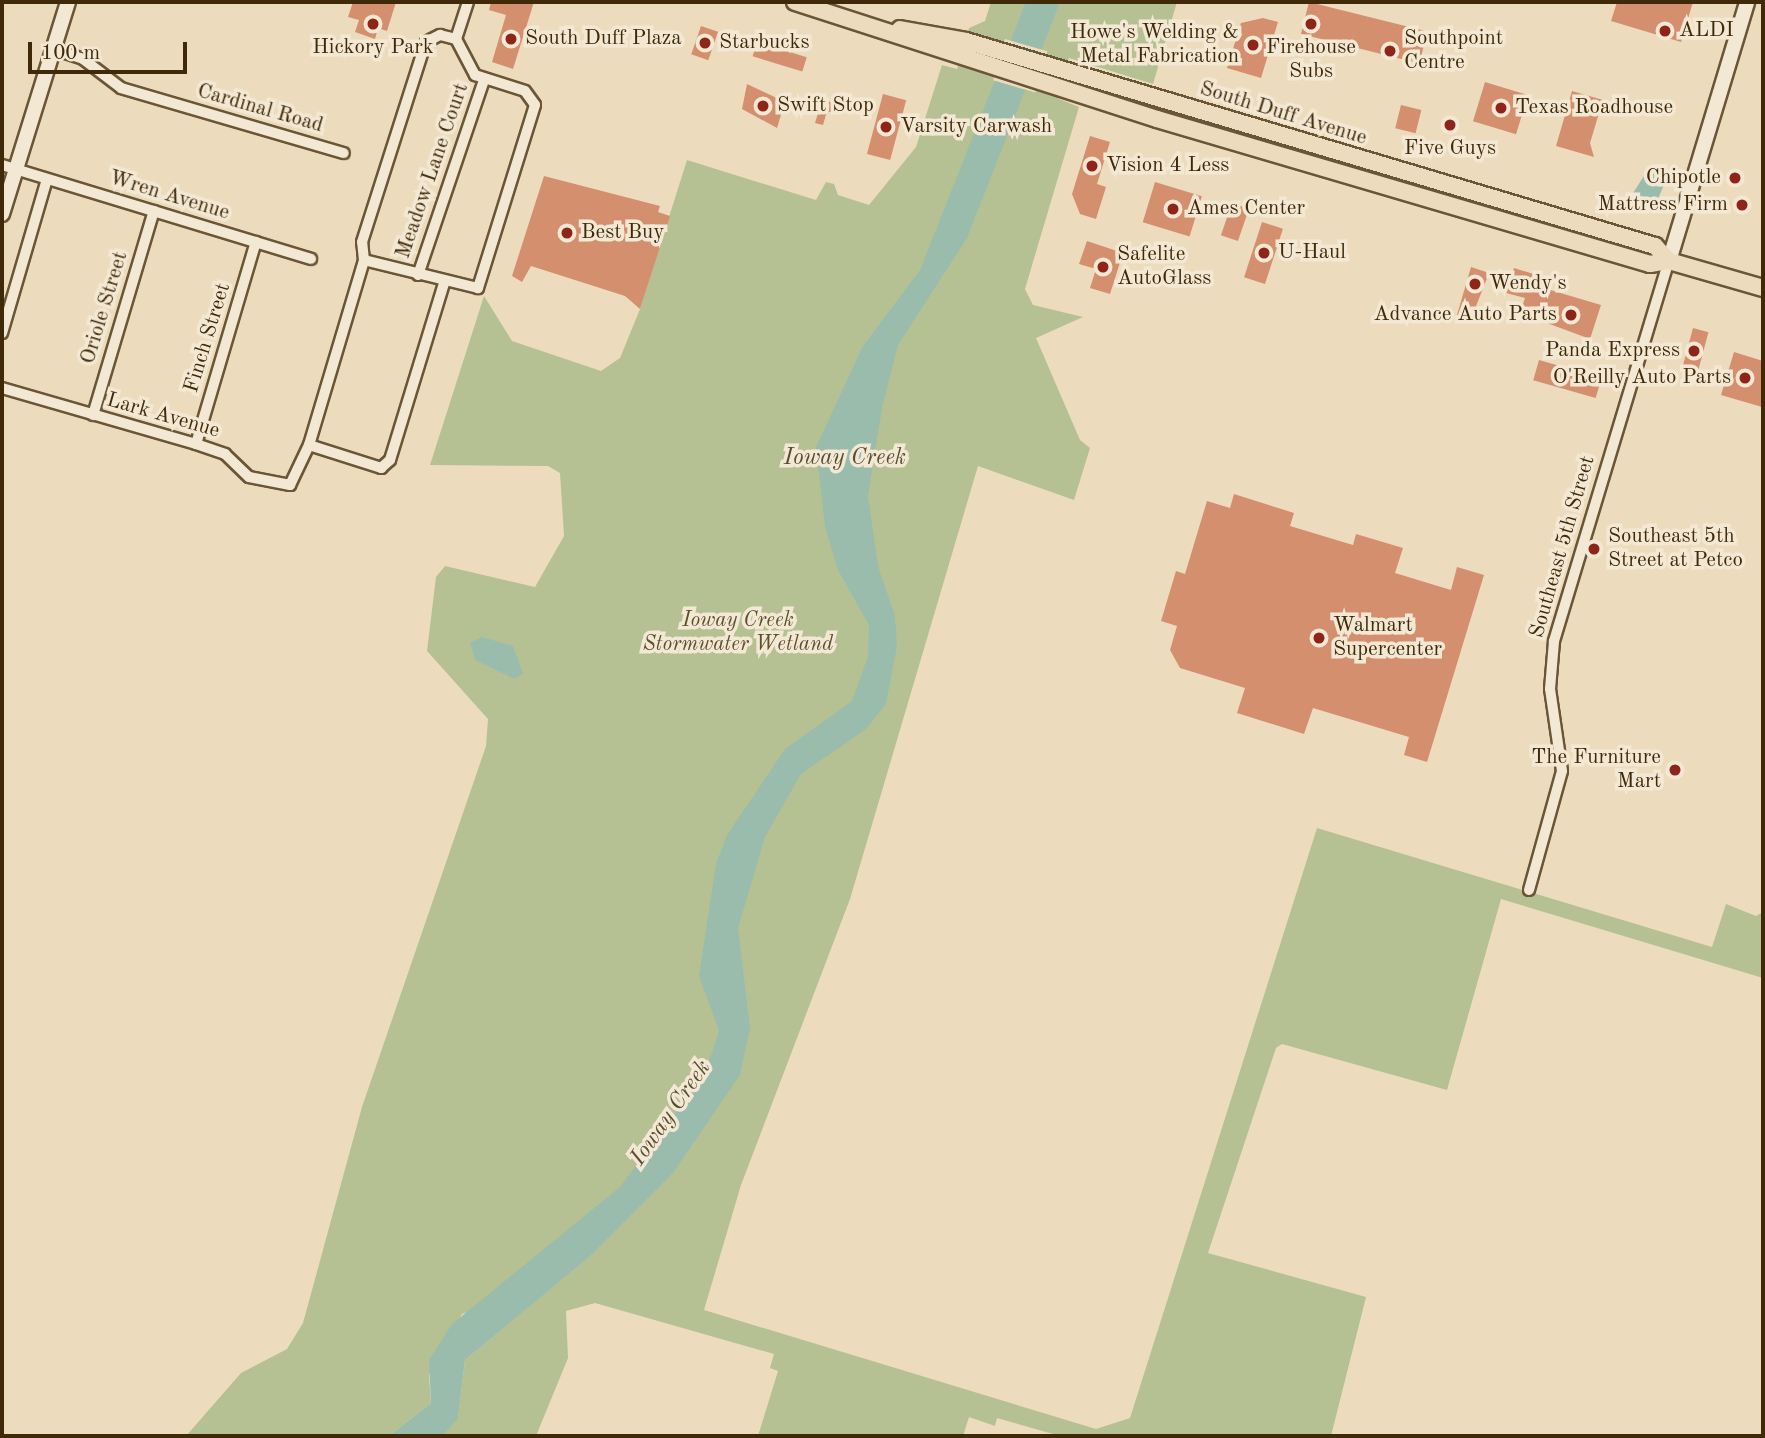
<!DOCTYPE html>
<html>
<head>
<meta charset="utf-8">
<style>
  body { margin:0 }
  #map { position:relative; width:1765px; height:1438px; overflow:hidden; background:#ecdcbd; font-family:"Old Standard TT",serif }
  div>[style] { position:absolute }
  .green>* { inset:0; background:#b5c193 }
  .water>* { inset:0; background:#99bcac }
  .pier>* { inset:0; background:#ecdcbd; transform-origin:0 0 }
  .building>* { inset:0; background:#d48f6e; transform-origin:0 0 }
  .roads { filter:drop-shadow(2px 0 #6a5636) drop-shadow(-2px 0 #6a5636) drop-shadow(0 2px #6a5636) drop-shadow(0 -2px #6a5636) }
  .street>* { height:10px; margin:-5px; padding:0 5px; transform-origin:5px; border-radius:5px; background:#f3e8d4 }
  .secondary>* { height:14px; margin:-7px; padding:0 7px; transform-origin:7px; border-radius:7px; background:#f3e8d4 }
  .primary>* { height:16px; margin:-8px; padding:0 8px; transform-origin:8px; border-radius:8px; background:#ecdcbd }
  .dots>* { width:19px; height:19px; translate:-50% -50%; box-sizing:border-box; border:4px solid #f3e8d4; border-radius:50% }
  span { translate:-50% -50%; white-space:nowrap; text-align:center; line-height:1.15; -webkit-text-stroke:7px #f3e8d4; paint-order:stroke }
  .poi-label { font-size:21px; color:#3f2909 }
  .left { translate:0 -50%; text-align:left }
  .right { translate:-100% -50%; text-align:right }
  .street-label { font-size:21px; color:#3f2909 }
  .park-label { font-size:21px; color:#5c4f2c; font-style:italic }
  .water-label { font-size:23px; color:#564e32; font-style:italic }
  .frame { position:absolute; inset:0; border:4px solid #3f2909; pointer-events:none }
  .scale { position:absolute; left:28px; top:42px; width:159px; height:32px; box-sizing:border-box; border:4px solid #3f2909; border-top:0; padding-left:9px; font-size:21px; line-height:24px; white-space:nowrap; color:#3f2909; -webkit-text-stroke:5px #f3e8d4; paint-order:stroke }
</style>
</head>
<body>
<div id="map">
  <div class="green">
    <div style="clip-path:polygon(991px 2px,1177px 2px,1153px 84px,1069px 58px,1057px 98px,1079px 107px,1025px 289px,1033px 305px,1083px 317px,1036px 338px,1080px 440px,1090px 448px,1074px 500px,978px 466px,850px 899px,741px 1185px,704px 1310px,1096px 1429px,1130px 1418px,1317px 828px,1712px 947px,1726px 904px,1756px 916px,1763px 912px,1763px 978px,1501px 899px,1447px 1090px,1282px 1044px,1276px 1048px,1208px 1253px,1366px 1297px,1331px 1436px,1060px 1436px,997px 1418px,995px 1426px,969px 1417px,963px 1436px,758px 1436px,778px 1371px,770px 1368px,774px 1354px,595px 1303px,566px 1311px,568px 1358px,536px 1436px,440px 1436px,458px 1417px,465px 1360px,562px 1278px,462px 1314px,429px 1375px,431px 1403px,389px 1436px,186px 1436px,241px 1373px,287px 1349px,303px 1323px,362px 1107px,486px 746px,488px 719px,427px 651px,436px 577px,445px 566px,535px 587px,564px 536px,560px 473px,548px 466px,430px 465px,484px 296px,512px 341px,601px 371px,620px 358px,640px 309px,687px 160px,816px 200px,826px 182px,834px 184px,838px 195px,869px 205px,916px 147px,942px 65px,957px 69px,969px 28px,985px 21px)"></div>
  </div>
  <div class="water">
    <div style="clip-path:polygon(1026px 2px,1060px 2px,967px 238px,898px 345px,882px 408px,868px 496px,878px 566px,895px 616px,897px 646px,886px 704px,866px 729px,801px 774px,765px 837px,738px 928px,750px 1028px,740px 1075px,673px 1173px,591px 1255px,465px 1360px,458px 1418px,444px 1434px,389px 1436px,431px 1403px,429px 1360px,452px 1324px,620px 1187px,697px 1084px,713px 1051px,719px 1030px,699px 976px,716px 864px,727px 835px,785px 749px,852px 701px,868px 656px,869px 625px,838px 570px,825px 527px,816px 447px,863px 346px,920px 270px)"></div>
    <div style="clip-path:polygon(1649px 168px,1668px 175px,1653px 211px,1628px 201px)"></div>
    <div style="clip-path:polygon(482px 637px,513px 646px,523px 673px,515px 679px,475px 660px,470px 643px)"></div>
  </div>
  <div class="pier">
    <div style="left:1005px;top:39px;width:44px;height:43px;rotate:16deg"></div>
  </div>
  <div class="building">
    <div style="clip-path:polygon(353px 2px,396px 2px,387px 31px,378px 28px,375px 39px,355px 32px,359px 20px,348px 17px)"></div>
    <div style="clip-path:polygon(491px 2px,534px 2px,513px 69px,492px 62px,506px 15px,489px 10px)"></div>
    <div style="left:1309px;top:2px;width:122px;height:33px;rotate:14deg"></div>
    <div style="clip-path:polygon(1617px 2px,1693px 2px,1681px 42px,1611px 21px)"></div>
    <div style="clip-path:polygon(1263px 18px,1278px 22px,1261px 78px,1227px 68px,1241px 23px)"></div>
    <div style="left:701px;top:26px;width:18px;height:30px;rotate:19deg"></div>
    <div style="left:757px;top:42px;width:52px;height:15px;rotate:17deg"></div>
    <div style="left:1485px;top:82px;width:45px;height:41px;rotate:17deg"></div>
    <div style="clip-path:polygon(747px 84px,785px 102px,777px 128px,742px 109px)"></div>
    <div style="clip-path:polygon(1572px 91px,1603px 100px,1590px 143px,1594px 157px,1556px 146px)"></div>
    <div style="left:883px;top:94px;width:24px;height:62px;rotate:15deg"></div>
    <div style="clip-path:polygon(811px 96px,840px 105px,837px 114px,827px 111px,823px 125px,815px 123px,819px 110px,808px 106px)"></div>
    <div style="left:1401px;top:105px;width:21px;height:24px;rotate:14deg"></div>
    <div style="clip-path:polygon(1090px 136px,1110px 142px,1097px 184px,1106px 187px,1096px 219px,1080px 214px,1072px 194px)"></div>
    <div style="clip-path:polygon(544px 176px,660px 206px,658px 212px,670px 216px,640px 309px,625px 296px,531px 266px,522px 282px,512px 276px)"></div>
    <div style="left:1155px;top:182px;width:49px;height:42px;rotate:17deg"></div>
    <div style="left:1232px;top:203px;width:18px;height:34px;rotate:19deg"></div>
    <div style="left:1262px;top:222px;width:22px;height:58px;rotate:18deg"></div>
    <div style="clip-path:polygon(1087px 241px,1123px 253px,1110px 294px,1090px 288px,1096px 269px,1079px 264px)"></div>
    <div style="clip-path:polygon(1471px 267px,1489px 273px,1471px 319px,1457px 315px)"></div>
    <div style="clip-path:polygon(1514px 268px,1540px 276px,1537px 286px,1601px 305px,1590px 339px,1520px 313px,1525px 298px,1506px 293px)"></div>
    <div style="left:1693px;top:328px;width:16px;height:43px;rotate:15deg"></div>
    <div style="clip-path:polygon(1734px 352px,1763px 361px,1762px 407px,1721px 395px)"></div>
    <div style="left:1539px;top:360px;width:65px;height:21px;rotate:16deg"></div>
    <div style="clip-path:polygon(1234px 494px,1294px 513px,1290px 526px,1353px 545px,1356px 534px,1403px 548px,1395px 573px,1451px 590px,1457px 567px,1484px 575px,1427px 762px,1404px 755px,1409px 737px,1313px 708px,1304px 734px,1237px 713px,1245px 688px,1180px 668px,1170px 650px,1177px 626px,1161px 621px,1176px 571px,1185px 574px,1207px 501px,1230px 508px)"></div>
  </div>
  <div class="roads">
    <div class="street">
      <div style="left:456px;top:39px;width:39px;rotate:-72deg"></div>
      <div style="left:53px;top:49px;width:32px;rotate:18deg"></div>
      <div style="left:83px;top:59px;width:48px;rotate:37.3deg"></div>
      <div style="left:121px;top:88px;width:232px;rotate:16.3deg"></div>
      <div style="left:2px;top:165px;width:323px;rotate:16.9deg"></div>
      <div style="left:418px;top:275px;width:206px;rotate:-71.3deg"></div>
      <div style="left:2px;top:333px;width:160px;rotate:-73.7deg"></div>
      <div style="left:2px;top:388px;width:202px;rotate:16.1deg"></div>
      <div style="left:196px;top:444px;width:31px;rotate:19deg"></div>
      <div style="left:225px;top:454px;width:33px;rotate:44deg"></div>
      <div style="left:249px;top:477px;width:42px;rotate:11deg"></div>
      <div style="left:290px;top:485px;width:44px;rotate:-64.6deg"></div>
      <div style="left:309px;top:445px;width:193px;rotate:-73.4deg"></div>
      <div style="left:364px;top:260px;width:18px;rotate:-96deg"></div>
      <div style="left:362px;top:242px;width:210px;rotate:-72.3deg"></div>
      <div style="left:426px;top:42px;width:16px;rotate:-27deg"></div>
      <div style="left:440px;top:35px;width:16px;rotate:14deg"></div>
      <div style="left:456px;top:39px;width:41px;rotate:62.2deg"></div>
      <div style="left:475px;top:75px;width:52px;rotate:17.7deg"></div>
      <div style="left:525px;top:91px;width:17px;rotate:54deg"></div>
      <div style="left:535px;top:105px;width:192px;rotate:107.3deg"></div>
      <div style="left:478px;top:288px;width:117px;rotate:-166.2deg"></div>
      <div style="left:93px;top:415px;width:213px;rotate:-73.4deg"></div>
      <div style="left:196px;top:444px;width:211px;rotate:-73.5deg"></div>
      <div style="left:309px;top:445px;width:76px;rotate:17.7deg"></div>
      <div style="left:381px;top:468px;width:12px;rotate:-42deg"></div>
      <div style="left:390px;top:460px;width:185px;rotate:-73deg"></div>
      <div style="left:1529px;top:890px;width:123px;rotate:-74.5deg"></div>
      <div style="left:1562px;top:771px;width:83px;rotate:-98.3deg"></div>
      <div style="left:1550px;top:689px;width:48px;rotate:-85.2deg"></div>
      <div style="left:1554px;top:641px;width:397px;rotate:-73.2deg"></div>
    </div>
    <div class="secondary">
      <div style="left:2px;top:214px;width:222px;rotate:-72.7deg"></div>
      <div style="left:1669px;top:261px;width:270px;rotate:-73.2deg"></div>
    </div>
    <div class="primary">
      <div style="left:795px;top:2px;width:380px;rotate:17.9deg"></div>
      <div style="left:1157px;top:119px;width:514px;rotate:16.39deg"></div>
      <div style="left:1650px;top:264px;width:19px;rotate:-9deg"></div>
      <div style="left:1669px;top:261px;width:98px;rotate:16deg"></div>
      <div style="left:900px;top:29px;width:67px;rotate:10.3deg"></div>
      <div style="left:966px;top:41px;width:719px;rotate:16.57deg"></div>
      <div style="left:1655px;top:246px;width:21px;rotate:47deg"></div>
    </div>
  </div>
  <div class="dots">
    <div style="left:373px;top:24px;background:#8f2418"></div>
    <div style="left:1311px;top:24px;background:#8f2418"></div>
    <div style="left:1665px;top:31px;background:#8f2418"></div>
    <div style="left:511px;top:39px;background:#8f2418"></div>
    <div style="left:705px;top:43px;background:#8f2418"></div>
    <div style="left:1253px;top:45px;background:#8f2418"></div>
    <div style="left:1390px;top:51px;background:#8f2418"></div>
    <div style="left:763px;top:106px;background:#8f2418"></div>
    <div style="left:1501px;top:108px;background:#8f2418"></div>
    <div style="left:1450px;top:125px;background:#8f2418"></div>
    <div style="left:886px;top:127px;background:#8f2418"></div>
    <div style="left:1092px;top:166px;background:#8f2418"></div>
    <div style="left:1735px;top:178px;background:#8f2418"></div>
    <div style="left:1742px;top:205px;background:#8f2418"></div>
    <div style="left:1173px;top:209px;background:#8f2418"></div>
    <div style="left:567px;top:233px;background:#8f2418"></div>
    <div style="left:1264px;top:253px;background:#8f2418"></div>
    <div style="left:1103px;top:267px;background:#8f2418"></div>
    <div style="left:1475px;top:284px;background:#8f2418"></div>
    <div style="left:1571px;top:315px;background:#8f2418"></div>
    <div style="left:1694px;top:351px;background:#8f2418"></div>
    <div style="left:1745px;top:378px;background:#8f2418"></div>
    <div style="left:1594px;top:549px;background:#8f2418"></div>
    <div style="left:1319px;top:638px;background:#8f2418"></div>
    <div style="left:1675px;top:770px;background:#8f2418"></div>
  </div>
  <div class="poi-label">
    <span class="left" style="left:1679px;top:31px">ALDI</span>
    <span class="right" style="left:1239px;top:45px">Howe's Welding &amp;<br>Metal Fabrication</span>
    <span class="left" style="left:525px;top:39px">South Duff Plaza</span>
    <span class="left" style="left:1404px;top:51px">Southpoint<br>Centre</span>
    <span class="left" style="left:719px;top:43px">Starbucks</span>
    <span style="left:373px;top:48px">Hickory Park</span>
    <span style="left:1311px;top:60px">Firehouse<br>Subs</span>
    <span class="left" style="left:777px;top:106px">Swift Stop</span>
    <span class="left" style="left:1515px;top:108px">Texas Roadhouse</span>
    <span class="left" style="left:900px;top:127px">Varsity Carwash</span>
    <span style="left:1450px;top:149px">Five Guys</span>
    <span class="left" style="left:1106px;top:166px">Vision 4 Less</span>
    <span class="right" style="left:1721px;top:178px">Chipotle</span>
    <span class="right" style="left:1728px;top:205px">Mattress Firm</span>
    <span class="left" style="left:1187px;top:209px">Ames Center</span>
    <span class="left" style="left:581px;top:233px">Best Buy</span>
    <span class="left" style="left:1278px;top:253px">U-Haul</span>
    <span class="left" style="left:1117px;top:267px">Safelite<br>AutoGlass</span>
    <span class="left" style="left:1489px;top:284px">Wendy's</span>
    <span class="right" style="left:1557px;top:315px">Advance Auto Parts</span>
    <span class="right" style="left:1680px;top:351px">Panda Express</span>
    <span class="right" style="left:1731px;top:378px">O'Reilly Auto Parts</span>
    <span class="left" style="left:1608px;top:549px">Southeast 5th<br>Street at Petco</span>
    <span class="left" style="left:1333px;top:638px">Walmart<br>Supercenter</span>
    <span class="right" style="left:1661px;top:770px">The Furniture<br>Mart</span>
  </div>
  <div class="street-label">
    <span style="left:260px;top:109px;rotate:16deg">Cardinal Road</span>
    <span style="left:1283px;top:114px;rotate:17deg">South Duff Avenue</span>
    <span style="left:433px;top:171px;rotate:-71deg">Meadow Lane Court</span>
    <span style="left:169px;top:196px;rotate:17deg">Wren Avenue</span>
    <span style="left:105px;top:308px;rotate:-73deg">Oriole Street</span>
    <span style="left:208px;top:338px;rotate:-73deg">Finch Street</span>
    <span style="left:163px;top:416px;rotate:16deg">Lark Avenue</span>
    <span style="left:1563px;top:547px;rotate:-74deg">Southeast 5th Street</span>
  </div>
  <div class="park-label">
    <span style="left:738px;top:633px">Ioway Creek<br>Stormwater Wetland</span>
  </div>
  <div class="water-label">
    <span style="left:845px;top:458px">Ioway Creek</span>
    <span style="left:671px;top:1113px;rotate:-55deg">Ioway Creek</span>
  </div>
  <div class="frame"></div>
  <div class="scale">100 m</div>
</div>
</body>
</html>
